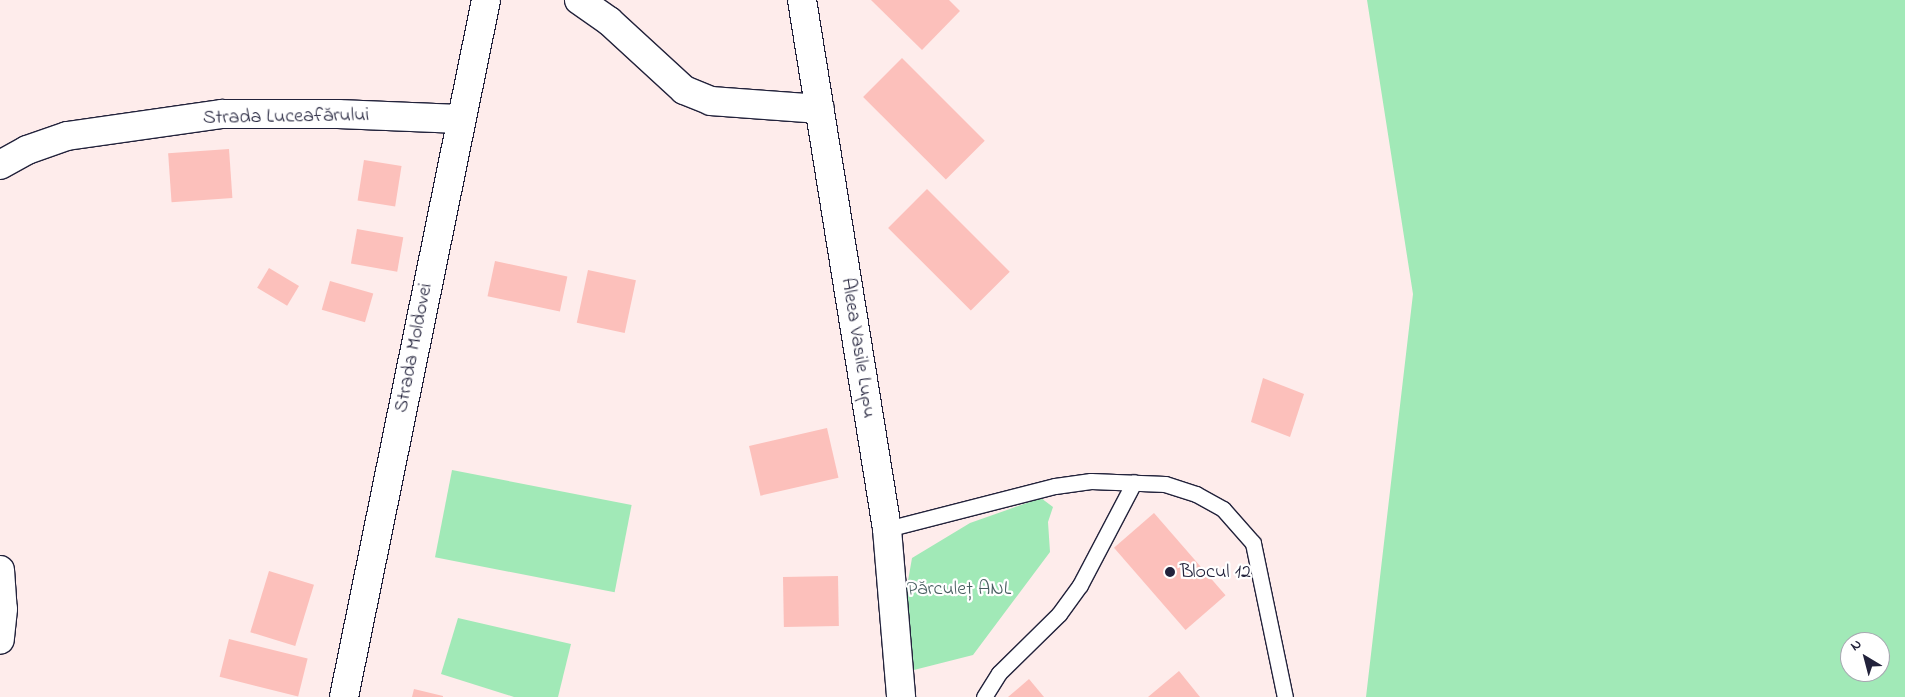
<!DOCTYPE html>
<html>
<head>
<meta charset="utf-8">
<style>
  body { margin:0 }
  #map { position:relative; width:1905px; height:697px; overflow:hidden; background:#feeceb; font-family:"Indie Flower",sans-serif }
  div>[style] { position:absolute }
  .green>* { inset:0; background:#a1e9b7; transform-origin:0 0 }
  .building>* { inset:0; background:#fcc0bb; transform-origin:0 0 }
  .roads { filter:drop-shadow(1px 0 #22223b) drop-shadow(-1px 0 #22223b) drop-shadow(0 1px #22223b) drop-shadow(0 -1px #22223b) }
  .lane>* { height:15px; margin:-7.5px; padding:0 7.5px; transform-origin:7.5px; border-radius:7.5px; background:#fff }
  .street>* { height:28px; margin:-14px; padding:0 14px; transform-origin:14px; border-radius:14px; background:#fff }
  .dots>* { width:14px; height:14px; translate:-50% -50%; box-sizing:border-box; border:2px solid #fff; border-radius:50% }
  span { translate:-50% -50%; white-space:nowrap; text-align:center; line-height:1.15; -webkit-text-stroke:4.5px #fff; paint-order:stroke }
  .street-label { font-size:20px; color:#22223b }
  .poi-label { font-size:20px; color:#22223b }
  .left { translate:0 -50%; text-align:left }
  .park-label { font-size:20px; color:#485e60 }
  .north { position:absolute; left:1840px; top:632px; width:50px; height:50px; box-sizing:border-box; background:#fff; border:1px solid #a7a7b1; border-radius:50%; rotate:323deg; font-size:14px; font-weight:700; line-height:20px; text-align:center; color:#22223b }
  .north::after { content:''; display:block; margin:auto; width:18px; height:22px; background:#22223b; clip-path:polygon(50% 0,100% 100%,50% 72%,0 100%) }
</style>
</head>
<body>
<div id="map">
  <div class="green">
    <div style="clip-path:polygon(evenodd,1367px 0,1905px 0,1905px 697px,1366px 697px,1413px 294px,1367px 0,1850px 642px,1880px 642px,1880px 672px,1850px 672px,1850px 642px)"></div>
    <div style="left:452px;top:470px;width:183px;height:89px;rotate:11deg"></div>
    <div style="clip-path:polygon(1041px 498px,1053px 507px,1048px 522px,1050px 552px,973px 655px,906px 672px,901px 621px,912px 558px,970px 523px)"></div>
    <div style="clip-path:polygon(458px 618px,571px 644px,558px 697px,514px 697px,441px 674px)"></div>
  </div>
  <div class="building">
    <div style="clip-path:polygon(871px 0,949px 0,960px 11px,922px 50px)"></div>
    <div style="left:902px;top:58px;width:117px;height:55px;rotate:45deg"></div>
    <div style="left:229px;top:149px;width:49px;height:61px;rotate:86deg"></div>
    <div style="left:364px;top:160px;width:38px;height:41px;rotate:9deg"></div>
    <div style="left:927px;top:189px;width:117px;height:55px;rotate:45deg"></div>
    <div style="left:357px;top:229px;width:47px;height:35px;rotate:10deg"></div>
    <div style="left:495px;top:261px;width:74px;height:36px;rotate:12deg"></div>
    <div style="left:269px;top:268px;width:35px;height:23px;rotate:31deg"></div>
    <div style="left:588px;top:270px;width:49px;height:54px;rotate:12deg"></div>
    <div style="left:330px;top:281px;width:45px;height:30px;rotate:16deg"></div>
    <div style="clip-path:polygon(1263px 378px,1304px 394px,1290px 437px,1251px 422px)"></div>
    <div style="left:827px;top:428px;width:51px;height:80px;rotate:77deg"></div>
    <div style="left:1154px;top:513px;width:109px;height:53px;rotate:49deg"></div>
    <div style="left:269px;top:571px;width:47px;height:64px;rotate:17deg"></div>
    <div style="left:838px;top:576px;width:50px;height:55px;rotate:89deg"></div>
    <div style="left:229px;top:639px;width:81px;height:39px;rotate:14deg"></div>
    <div style="clip-path:polygon(1179px 671px,1200px 697px,1148px 697px)"></div>
    <div style="clip-path:polygon(1029px 679px,1044px 697px,1008px 697px)"></div>
    <div style="clip-path:polygon(414px 689px,443px 696px,443px 697px,412px 697px)"></div>
  </div>
  <div class="roads">
    <div class="lane">
      <div style="left:887px;top:529px;width:173px;rotate:-14.4deg"></div>
      <div style="left:1055px;top:486px;width:36px;rotate:-8deg"></div>
      <div style="left:1091px;top:481px;width:74px;rotate:2.3deg"></div>
      <div style="left:1165px;top:484px;width:33px;rotate:18deg"></div>
      <div style="left:1196px;top:494px;width:31px;rotate:29deg"></div>
      <div style="left:1223px;top:509px;width:45px;rotate:48.6deg"></div>
      <div style="left:1253px;top:543px;width:157px;rotate:78.3deg"></div>
      <div style="left:984px;top:697px;width:28px;rotate:-58deg"></div>
      <div style="left:999px;top:673px;width:84px;rotate:-44.5deg"></div>
      <div style="left:1059px;top:614px;width:36px;rotate:-54deg"></div>
      <div style="left:1080px;top:585px;width:116px;rotate:-62.3deg"></div>
    </div>
    <div class="street">
      <div style="left:579px;top:0;width:37px;rotate:35deg"></div>
      <div style="left:609px;top:21px;width:102px;rotate:42.6deg"></div>
      <div style="left:684px;top:90px;width:29px;rotate:22deg"></div>
      <div style="left:711px;top:101px;width:109px;rotate:4.2deg"></div>
      <div style="left:802px;top:0;width:536px;rotate:80.87deg"></div>
      <div style="left:887px;top:529px;width:169px;rotate:85.2deg"></div>
      <div style="left:0;top:165px;width:31px;rotate:-29deg"></div>
      <div style="left:27px;top:150px;width:42px;rotate:-19.3deg"></div>
      <div style="left:67px;top:136px;width:157px;rotate:-8.1deg"></div>
      <div style="left:222px;top:114px;width:116px"></div>
      <div style="left:338px;top:114px;width:122px;rotate:2.3deg"></div>
      <div style="left:0;top:570px;width:39px;rotate:86deg"></div>
      <div style="left:3px;top:609px;width:31px;rotate:96deg"></div>
      <div style="left:344px;top:697px;width:711px;rotate:-78.48deg"></div>
    </div>
  </div>
  <div class="dots">
    <div style="left:1170px;top:572px;background:#22223b"></div>
  </div>
  <div class="street-label">
    <span style="left:286px;top:117px;rotate:-1deg">Strada Luceafărului</span>
    <span style="left:414px;top:348px;rotate:-79deg">Strada Moldovei</span>
    <span style="left:858px;top:348px;rotate:81deg">Aleea Vasile Lupu</span>
  </div>
  <div class="poi-label">
    <span class="left" style="left:1180px;top:572px">Blocul 12</span>
  </div>
  <div class="park-label">
    <span style="left:959px;top:589px">Părculeț ANL</span>
  </div>
  <div class="north">N</div>
</div>
</body>
</html>
